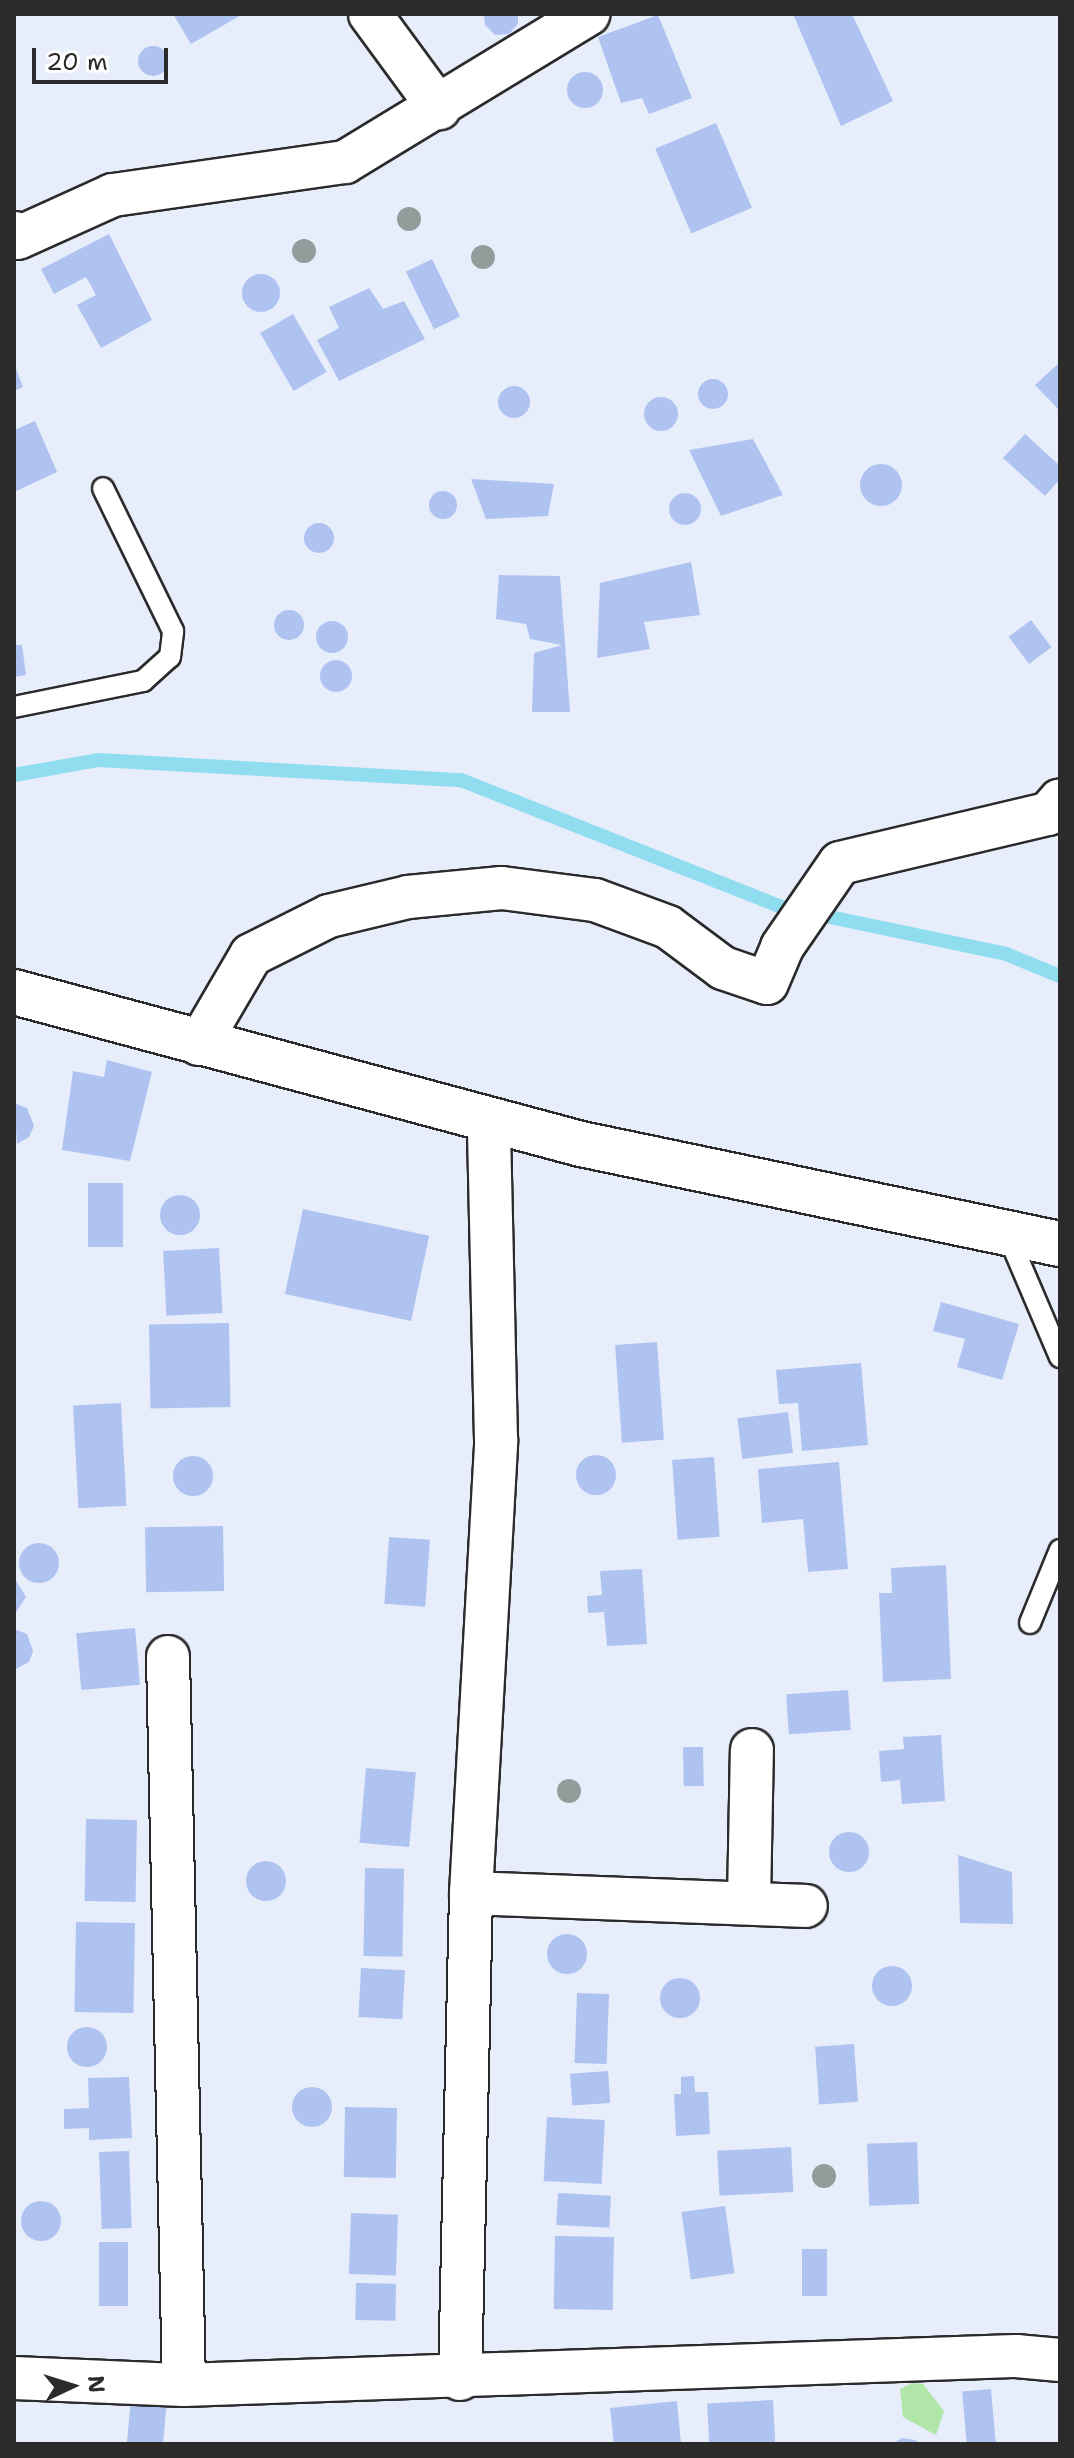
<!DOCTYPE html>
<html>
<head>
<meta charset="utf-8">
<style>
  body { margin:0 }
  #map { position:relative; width:1074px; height:2458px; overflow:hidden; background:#e7edfb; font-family:"Shantell Sans",sans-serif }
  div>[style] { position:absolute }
  .green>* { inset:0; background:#b0e6a8 }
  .stream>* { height:14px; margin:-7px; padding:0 7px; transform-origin:7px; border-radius:7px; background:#90ddf0 }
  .building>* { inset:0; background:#afc3f1; transform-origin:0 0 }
  .round { border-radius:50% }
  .roads { filter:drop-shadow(2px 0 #2b2b2b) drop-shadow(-2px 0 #2b2b2b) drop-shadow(0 2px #2b2b2b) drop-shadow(0 -2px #2b2b2b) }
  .service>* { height:20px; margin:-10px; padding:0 10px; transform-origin:10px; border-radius:10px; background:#fff }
  .minor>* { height:42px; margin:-21px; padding:0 21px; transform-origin:21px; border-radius:21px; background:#fff }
  .tertiary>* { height:44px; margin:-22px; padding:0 22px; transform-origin:22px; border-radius:22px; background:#fff }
  .trees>* { width:24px; height:24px; margin:-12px; border-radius:50%; background:#929c9a }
  span { translate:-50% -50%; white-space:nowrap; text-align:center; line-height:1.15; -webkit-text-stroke:8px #fff; paint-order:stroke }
  .frame { position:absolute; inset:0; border:16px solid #2b2b2b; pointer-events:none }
  .north { position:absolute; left:32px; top:2346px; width:80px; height:80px; -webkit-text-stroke:6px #fff; paint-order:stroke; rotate:86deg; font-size:22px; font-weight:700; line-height:32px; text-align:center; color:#2b2b2b }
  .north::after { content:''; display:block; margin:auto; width:28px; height:36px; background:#2b2b2b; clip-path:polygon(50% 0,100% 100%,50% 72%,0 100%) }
  .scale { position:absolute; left:32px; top:48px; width:136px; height:36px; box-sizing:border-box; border:4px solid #2b2b2b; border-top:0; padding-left:10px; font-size:24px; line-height:28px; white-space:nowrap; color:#2b2b2b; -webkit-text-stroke:6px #fff; paint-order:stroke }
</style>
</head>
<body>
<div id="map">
  <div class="green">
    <div style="clip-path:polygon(912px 2383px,923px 2384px,944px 2411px,936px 2435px,903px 2417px,900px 2389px)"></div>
  </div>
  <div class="stream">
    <div style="left:14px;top:775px;width:85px;rotate:-10.1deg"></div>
    <div style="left:98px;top:760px;width:364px;rotate:3.2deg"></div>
    <div style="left:461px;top:780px;width:345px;rotate:21.6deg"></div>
    <div style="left:782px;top:907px;width:229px;rotate:11.8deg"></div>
    <div style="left:1006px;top:954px;width:58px;rotate:22.2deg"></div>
  </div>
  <div class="building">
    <div style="clip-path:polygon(173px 14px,243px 14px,191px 44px)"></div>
    <div style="clip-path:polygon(484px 14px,518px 14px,518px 24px,509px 34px,495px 35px,485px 25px)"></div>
    <div style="clip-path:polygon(793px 14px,852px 14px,893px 101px,841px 126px)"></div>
    <div style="clip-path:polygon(658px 15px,692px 98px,649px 114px,642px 98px,621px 103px,598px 37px)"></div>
    <div class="round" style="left:138px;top:46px;width:30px;height:30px"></div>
    <div class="round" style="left:567px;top:72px;width:36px;height:36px"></div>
    <div style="left:716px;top:123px;width:92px;height:66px;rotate:67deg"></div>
    <div style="clip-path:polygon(109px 234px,152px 320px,101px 348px,77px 305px,96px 295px,86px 277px,54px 294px,41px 269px)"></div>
    <div style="left:432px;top:259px;width:64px;height:29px;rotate:64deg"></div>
    <div class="round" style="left:242px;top:274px;width:38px;height:38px"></div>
    <div style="clip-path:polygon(369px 288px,383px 309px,404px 301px,425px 339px,339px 381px,317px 340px,339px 328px,329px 307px)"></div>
    <div style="left:293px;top:314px;width:67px;height:38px;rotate:60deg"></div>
    <div style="clip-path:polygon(1060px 362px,1060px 411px,1035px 385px)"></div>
    <div style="clip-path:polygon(14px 364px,23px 387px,14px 391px)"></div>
    <div class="round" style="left:698px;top:379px;width:30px;height:30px"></div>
    <div class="round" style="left:498px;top:386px;width:32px;height:32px"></div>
    <div class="round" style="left:644px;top:397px;width:34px;height:34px"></div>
    <div style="clip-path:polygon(35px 421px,57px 472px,14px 492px,14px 430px)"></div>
    <div style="clip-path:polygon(1025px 434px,1060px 466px,1060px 479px,1045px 496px,1003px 458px)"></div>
    <div style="clip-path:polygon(753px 439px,783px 495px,721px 516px,689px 450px)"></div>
    <div class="round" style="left:860px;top:464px;width:42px;height:42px"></div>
    <div style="clip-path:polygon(471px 479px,554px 484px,548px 516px,486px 519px)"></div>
    <div class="round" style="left:429px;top:491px;width:28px;height:28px"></div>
    <div class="round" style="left:669px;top:493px;width:32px;height:32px"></div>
    <div class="round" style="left:304px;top:523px;width:30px;height:30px"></div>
    <div style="clip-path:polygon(691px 562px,700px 615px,644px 622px,650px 649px,597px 658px,600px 583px)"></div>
    <div style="clip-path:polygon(499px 575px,560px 576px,570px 712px,532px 712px,534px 653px,562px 645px,530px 639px,526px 624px,496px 619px)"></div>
    <div class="round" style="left:274px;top:610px;width:30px;height:30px"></div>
    <div style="left:1031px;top:620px;width:34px;height:28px;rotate:53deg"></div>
    <div class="round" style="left:316px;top:621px;width:32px;height:32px"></div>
    <div style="clip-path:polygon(14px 645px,22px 645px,26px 675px,14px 677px)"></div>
    <div class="round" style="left:320px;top:660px;width:32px;height:32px"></div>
    <div style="clip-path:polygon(107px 1060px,152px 1072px,130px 1161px,62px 1150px,73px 1071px,104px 1077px)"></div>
    <div style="clip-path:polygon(14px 1103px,27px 1108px,34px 1126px,29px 1137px,17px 1144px)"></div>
    <div style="left:88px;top:1183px;width:35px;height:64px"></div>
    <div class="round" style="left:160px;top:1195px;width:40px;height:40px"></div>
    <div style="left:303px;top:1209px;width:129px;height:87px;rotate:12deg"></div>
    <div style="left:219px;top:1248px;width:65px;height:56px;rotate:87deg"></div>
    <div style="clip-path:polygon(941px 1302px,1019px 1324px,1002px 1380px,957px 1367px,965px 1339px,933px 1331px)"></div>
    <div style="left:229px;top:1323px;width:84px;height:80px;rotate:89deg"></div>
    <div style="left:657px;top:1342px;width:98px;height:42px;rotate:86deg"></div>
    <div style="clip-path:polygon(861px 1363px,868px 1445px,802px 1451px,798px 1403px,779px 1404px,776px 1370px)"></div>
    <div style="left:121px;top:1403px;width:103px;height:48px;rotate:87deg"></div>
    <div style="left:788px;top:1412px;width:41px;height:51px;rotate:83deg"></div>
    <div class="round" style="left:576px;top:1455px;width:40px;height:40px"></div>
    <div class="round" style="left:173px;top:1456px;width:40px;height:40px"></div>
    <div style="left:714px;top:1457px;width:80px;height:42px;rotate:86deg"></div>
    <div style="clip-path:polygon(839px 1462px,848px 1569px,808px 1572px,803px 1519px,762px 1523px,758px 1469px)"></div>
    <div style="left:223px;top:1526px;width:65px;height:78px;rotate:89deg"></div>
    <div style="left:389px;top:1537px;width:41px;height:67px;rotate:4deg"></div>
    <div class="round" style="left:19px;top:1543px;width:40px;height:40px"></div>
    <div style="clip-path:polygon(946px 1565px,951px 1679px,883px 1682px,879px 1593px,892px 1593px,891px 1568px)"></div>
    <div style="clip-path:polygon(642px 1569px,647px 1644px,607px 1646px,604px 1612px,588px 1613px,587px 1596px,602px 1595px,600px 1571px)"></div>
    <div style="clip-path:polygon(14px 1577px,26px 1597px,14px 1615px)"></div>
    <div style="left:135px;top:1628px;width:57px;height:59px;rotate:85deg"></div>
    <div style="clip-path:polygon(14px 1629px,27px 1634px,33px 1651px,29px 1662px,16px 1669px)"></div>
    <div style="left:848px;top:1690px;width:40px;height:62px;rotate:86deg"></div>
    <div style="clip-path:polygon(941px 1735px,945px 1801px,902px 1804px,900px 1780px,881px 1782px,879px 1751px,904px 1749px,903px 1737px)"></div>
    <div style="left:703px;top:1747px;width:39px;height:20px;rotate:89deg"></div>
    <div style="left:366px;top:1768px;width:50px;height:75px;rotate:5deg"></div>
    <div style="left:86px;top:1819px;width:51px;height:82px;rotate:1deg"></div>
    <div class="round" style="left:829px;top:1832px;width:40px;height:40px"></div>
    <div style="clip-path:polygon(958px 1855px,1012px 1872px,1013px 1924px,960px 1923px)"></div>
    <div class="round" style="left:246px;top:1861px;width:40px;height:40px"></div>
    <div style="left:365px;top:1868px;width:39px;height:88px;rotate:1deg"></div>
    <div style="left:76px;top:1922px;width:59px;height:90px;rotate:1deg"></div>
    <div class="round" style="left:547px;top:1934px;width:40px;height:40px"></div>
    <div class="round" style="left:872px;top:1966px;width:40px;height:40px"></div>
    <div style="left:361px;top:1968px;width:44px;height:49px;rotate:3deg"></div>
    <div class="round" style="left:660px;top:1978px;width:40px;height:40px"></div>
    <div style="left:577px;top:1993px;width:32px;height:70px;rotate:2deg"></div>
    <div class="round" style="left:67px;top:2027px;width:40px;height:40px"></div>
    <div style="left:854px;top:2044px;width:58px;height:39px;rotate:86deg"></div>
    <div style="left:608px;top:2071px;width:32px;height:38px;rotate:86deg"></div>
    <div style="clip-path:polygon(694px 2076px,695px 2092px,708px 2092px,710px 2134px,676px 2136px,674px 2094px,681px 2094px,681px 2077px)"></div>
    <div style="clip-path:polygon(129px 2077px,132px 2138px,89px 2140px,89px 2128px,64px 2129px,64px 2109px,89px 2108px,88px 2078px)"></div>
    <div class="round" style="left:292px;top:2087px;width:40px;height:40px"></div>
    <div style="left:345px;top:2107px;width:52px;height:70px;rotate:1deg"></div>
    <div style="left:547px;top:2117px;width:58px;height:64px;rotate:3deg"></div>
    <div style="left:917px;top:2142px;width:62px;height:50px;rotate:88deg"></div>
    <div style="left:791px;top:2147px;width:45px;height:74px;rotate:87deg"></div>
    <div style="left:129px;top:2151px;width:77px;height:30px;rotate:88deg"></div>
    <div style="left:558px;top:2193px;width:53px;height:32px;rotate:3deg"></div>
    <div class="round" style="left:21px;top:2201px;width:40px;height:40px"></div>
    <div style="left:725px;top:2206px;width:68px;height:44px;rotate:82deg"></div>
    <div style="left:351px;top:2213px;width:47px;height:61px;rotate:2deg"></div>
    <div style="left:555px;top:2236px;width:59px;height:73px;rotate:1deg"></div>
    <div style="left:99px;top:2242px;width:29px;height:64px"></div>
    <div style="left:802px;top:2249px;width:25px;height:47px"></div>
    <div style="left:356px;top:2283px;width:40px;height:37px;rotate:1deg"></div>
    <div style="left:132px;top:2386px;width:36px;height:58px;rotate:5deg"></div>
    <div style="left:991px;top:2389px;width:55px;height:29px;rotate:85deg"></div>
    <div style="left:773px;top:2400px;width:44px;height:66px;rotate:87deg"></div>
    <div style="clip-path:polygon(677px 2401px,681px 2444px,614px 2444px,610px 2408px)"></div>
    <div style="clip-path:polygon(902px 2438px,915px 2440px,922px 2444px,892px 2444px)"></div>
  </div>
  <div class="roads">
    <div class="service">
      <div style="left:14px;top:707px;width:132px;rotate:-11.4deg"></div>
      <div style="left:143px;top:681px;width:36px;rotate:-42deg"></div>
      <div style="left:170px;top:657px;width:26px;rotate:-83deg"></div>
      <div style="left:173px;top:631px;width:159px;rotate:-116.1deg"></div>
      <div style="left:1007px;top:1233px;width:135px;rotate:66.9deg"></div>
      <div style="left:1030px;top:1623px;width:79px;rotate:-67.7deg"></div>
    </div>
    <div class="minor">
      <div style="left:370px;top:14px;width:117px;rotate:53.7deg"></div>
      <div style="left:14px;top:233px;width:6px;rotate:51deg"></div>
      <div style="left:18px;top:238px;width:104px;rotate:-24.4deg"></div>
      <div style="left:113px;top:195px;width:234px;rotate:-8.1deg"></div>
      <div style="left:345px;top:162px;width:285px;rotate:-31.3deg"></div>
      <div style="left:199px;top:1044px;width:103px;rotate:-59.7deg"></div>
      <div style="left:251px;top:955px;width:87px;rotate:-26.6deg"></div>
      <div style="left:329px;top:916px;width:81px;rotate:-13.5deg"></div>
      <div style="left:408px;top:897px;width:94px;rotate:-5.5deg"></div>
      <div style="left:502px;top:888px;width:94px;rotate:7.4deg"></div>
      <div style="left:595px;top:900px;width:78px;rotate:20.3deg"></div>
      <div style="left:668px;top:927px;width:69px;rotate:36.7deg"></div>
      <div style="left:723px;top:968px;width:46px;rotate:18.8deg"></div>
      <div style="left:767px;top:983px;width:39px;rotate:-67deg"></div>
      <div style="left:782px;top:947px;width:102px;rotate:-55.4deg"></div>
      <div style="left:840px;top:863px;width:214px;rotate:-13.3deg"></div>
      <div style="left:1048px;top:814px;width:18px;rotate:-49deg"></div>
      <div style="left:168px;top:1657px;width:728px;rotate:88.74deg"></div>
      <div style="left:471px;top:1893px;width:335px;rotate:2.2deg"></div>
      <div style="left:749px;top:1901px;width:151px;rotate:-88.9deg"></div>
      <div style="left:14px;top:2378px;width:170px;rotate:2.4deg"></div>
      <div style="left:184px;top:2385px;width:833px;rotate:-2deg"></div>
      <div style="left:1016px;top:2356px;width:44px;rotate:5.2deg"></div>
      <div style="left:460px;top:2379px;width:486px;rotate:-88.7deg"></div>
      <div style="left:471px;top:1893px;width:454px;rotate:-86.8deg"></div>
      <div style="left:496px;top:1440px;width:319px;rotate:-91.3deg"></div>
    </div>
    <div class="tertiary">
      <div style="left:14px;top:992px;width:587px;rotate:15.01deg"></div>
      <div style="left:581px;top:1144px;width:489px;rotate:11.8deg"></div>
    </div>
  </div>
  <div class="trees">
    <div style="left:409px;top:219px"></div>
    <div style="left:304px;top:251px"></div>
    <div style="left:483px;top:257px"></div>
    <div style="left:569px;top:1791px"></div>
    <div style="left:824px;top:2176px"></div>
  </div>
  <div class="frame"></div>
  <div class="north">N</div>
  <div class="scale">20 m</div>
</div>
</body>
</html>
